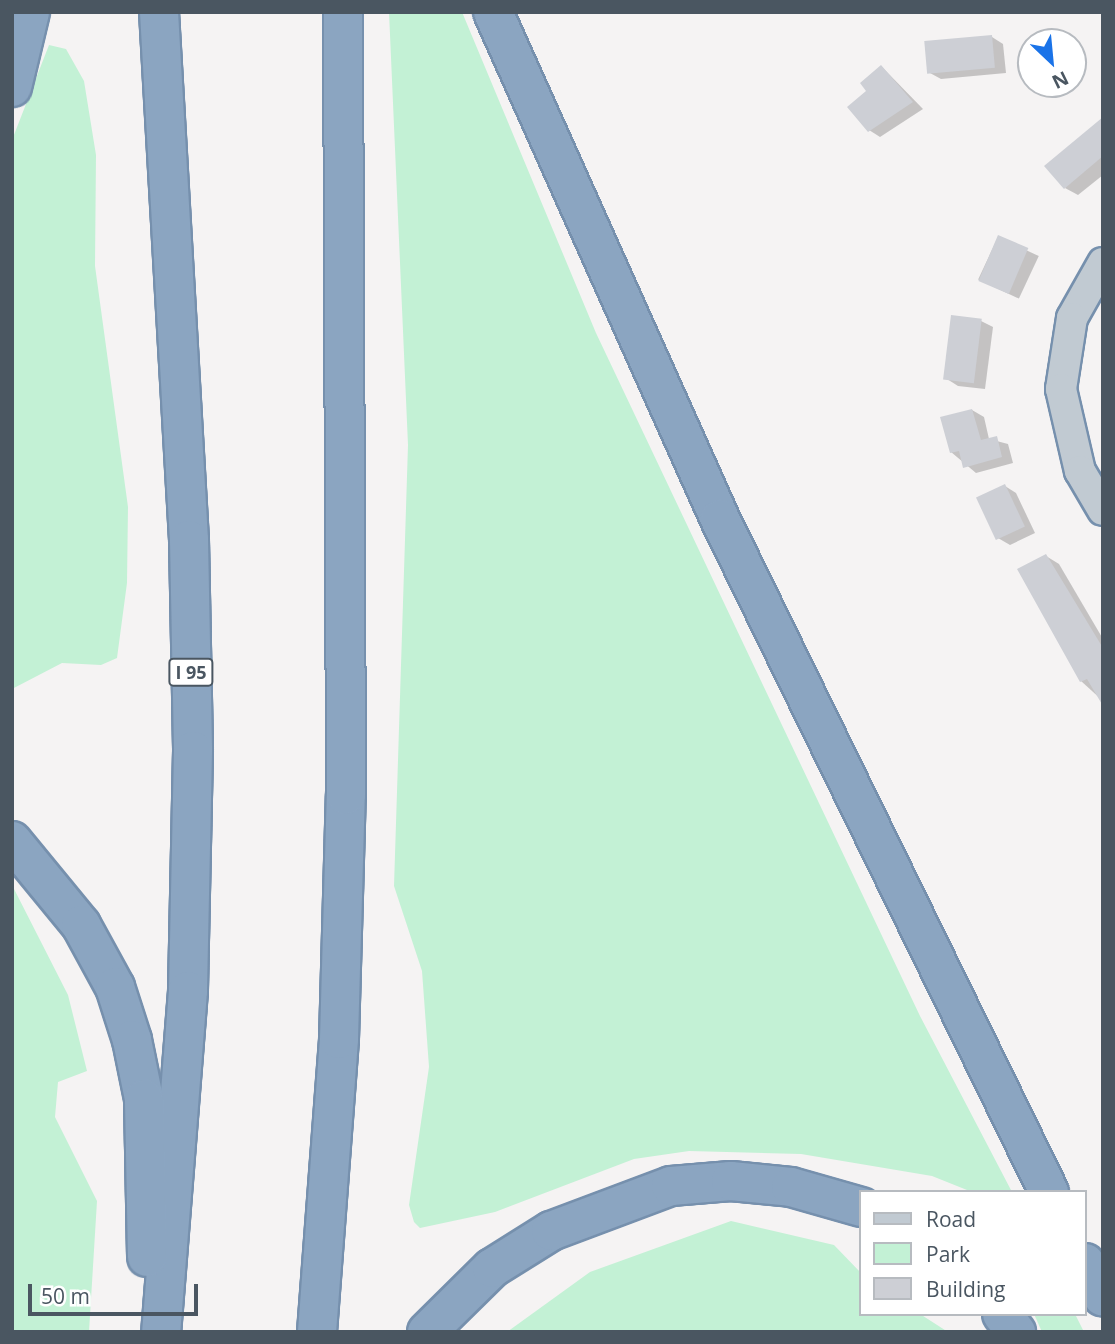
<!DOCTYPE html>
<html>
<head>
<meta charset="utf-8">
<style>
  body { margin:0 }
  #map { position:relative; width:1115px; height:1344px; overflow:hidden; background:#f5f3f3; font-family:"Open Sans",sans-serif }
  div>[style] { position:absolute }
  .green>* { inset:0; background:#c3f1d5 }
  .shadow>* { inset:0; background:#0003; transform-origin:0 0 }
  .building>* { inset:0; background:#cdcfd5; transform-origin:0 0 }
  .roads { filter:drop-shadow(2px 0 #7690ad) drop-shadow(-2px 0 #7690ad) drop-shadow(0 2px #7690ad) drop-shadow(0 -2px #7690ad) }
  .minor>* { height:30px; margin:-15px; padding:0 15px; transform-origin:15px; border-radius:15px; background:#c1cad2 }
  .highway>* { height:38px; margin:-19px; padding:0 19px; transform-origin:19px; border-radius:19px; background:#8ba5c1 }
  span { translate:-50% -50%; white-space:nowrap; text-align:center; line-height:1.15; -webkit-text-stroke:5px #fff; paint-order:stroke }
  .shield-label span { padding:2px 5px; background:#fff; border:2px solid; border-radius:5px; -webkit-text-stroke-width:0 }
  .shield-label { font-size:18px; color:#4a5661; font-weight:700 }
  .frame { position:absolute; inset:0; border:14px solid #4a5661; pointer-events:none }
  .legend { position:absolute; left:859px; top:1190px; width:228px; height:126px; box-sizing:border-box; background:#fff; border:2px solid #b7bbc0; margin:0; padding:9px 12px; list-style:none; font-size:21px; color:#4a5661 }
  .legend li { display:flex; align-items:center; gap:14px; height:35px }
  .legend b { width:35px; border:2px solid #b7bbc0 }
  .north { position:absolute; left:1017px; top:28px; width:70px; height:70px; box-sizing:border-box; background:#fff; border:2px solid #b7bbc0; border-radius:50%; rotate:154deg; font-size:19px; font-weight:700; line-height:28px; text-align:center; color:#4a5661 }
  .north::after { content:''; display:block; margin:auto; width:24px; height:32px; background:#1a73e8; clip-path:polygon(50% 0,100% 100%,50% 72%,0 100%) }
  .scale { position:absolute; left:28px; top:1284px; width:170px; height:32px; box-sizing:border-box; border:4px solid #4a5661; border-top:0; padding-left:9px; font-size:21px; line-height:24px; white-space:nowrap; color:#4a5661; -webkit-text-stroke:5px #fff; paint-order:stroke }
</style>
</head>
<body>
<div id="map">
  <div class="green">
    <div style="clip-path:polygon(389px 12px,462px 12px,596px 333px,920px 1016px,1012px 1192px,972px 1192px,932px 1176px,801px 1154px,689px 1151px,634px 1159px,495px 1212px,420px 1228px,414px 1222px,409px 1205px,429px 1067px,422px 971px,394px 886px,408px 445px)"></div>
    <div style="clip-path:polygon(49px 45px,66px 49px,84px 81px,96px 155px,95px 266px,128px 507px,127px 583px,117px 658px,101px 665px,62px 663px,12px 689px,12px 140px)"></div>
    <div style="clip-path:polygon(12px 885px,68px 995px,87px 1071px,58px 1082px,55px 1117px,97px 1201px,89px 1332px,12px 1332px)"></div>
    <div style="clip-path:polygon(731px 1221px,834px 1245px,861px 1273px,861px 1314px,920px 1314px,948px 1332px,507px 1332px,590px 1272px)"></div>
    <div style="clip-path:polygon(1034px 1314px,1075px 1314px,1084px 1332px,1042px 1332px)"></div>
  </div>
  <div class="shadow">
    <div style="clip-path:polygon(992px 37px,1003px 44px,1006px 73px,941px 79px,930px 73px)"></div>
    <div style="clip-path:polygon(882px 67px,923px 109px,880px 137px,869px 130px,869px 91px)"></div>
    <div style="clip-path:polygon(1103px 119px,1103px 175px,1078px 195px,1065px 188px)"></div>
    <div style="left:998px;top:237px;width:45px;height:47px;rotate:25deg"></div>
    <div style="clip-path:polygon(981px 321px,993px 327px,985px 389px,958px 386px,947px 379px)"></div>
    <div style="clip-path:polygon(972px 410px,984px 417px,989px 439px,1008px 444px,1013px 463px,976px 473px,951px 452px)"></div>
    <div style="clip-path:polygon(1005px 486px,1016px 493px,1035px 533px,1010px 545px,998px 538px)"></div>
    <div style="clip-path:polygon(1046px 556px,1059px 564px,1103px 639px,1103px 701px,1081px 681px)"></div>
  </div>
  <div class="building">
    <div style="left:992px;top:35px;width:33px;height:68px;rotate:85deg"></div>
    <div style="clip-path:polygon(881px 65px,913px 102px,868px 132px,847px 107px,866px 91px,860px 83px)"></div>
    <div style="clip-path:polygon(1103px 117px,1103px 156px,1064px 189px,1044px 166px)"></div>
    <div style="left:998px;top:235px;width:33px;height:50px;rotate:23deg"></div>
    <div style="left:951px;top:315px;width:31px;height:65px;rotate:7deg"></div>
    <div style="clip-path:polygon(972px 409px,981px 440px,997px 436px,1002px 457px,963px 468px,959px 451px,950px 453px,940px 417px)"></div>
    <div style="left:1005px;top:484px;width:47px;height:32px;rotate:65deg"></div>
    <div style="clip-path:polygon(1046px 554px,1103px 648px,1103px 706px,1087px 679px,1080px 682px,1017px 569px)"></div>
  </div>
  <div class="roads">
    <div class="minor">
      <div style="left:1103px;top:263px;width:63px;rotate:119.4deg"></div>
      <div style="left:1072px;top:318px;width:72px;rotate:98.8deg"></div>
      <div style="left:1061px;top:389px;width:84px;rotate:77deg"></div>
      <div style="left:1080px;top:471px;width:45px;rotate:59.5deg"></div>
    </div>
    <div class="highway">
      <div style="left:159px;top:12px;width:529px;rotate:86.75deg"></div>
      <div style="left:189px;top:540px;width:211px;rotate:88.9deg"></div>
      <div style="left:193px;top:751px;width:240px;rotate:91.2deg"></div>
      <div style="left:188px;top:991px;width:342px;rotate:94.5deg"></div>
      <div style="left:493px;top:12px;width:555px;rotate:65.88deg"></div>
      <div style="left:720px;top:519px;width:749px;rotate:63.95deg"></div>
      <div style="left:12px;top:87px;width:77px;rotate:-76.5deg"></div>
      <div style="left:12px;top:841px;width:109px;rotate:50.6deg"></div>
      <div style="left:81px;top:925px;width:71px;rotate:61.3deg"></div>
      <div style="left:115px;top:987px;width:56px;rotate:72.2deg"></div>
      <div style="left:132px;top:1040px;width:60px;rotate:78.5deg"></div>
      <div style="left:144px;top:1099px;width:158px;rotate:88.9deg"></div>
      <div style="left:1085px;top:1263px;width:38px;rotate:62deg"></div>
      <div style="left:1002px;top:1314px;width:23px;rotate:52deg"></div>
      <div style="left:317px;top:1332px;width:294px;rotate:-85.7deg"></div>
      <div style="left:339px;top:1039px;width:244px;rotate:-88.4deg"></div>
      <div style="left:346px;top:795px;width:783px;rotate:-90.22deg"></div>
      <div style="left:427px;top:1332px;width:91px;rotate:-44.6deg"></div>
      <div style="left:492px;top:1268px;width:70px;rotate:-32.1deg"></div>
      <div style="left:551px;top:1231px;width:128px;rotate:-20.6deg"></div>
      <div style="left:671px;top:1186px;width:60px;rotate:-4.8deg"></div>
      <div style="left:731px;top:1181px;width:60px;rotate:5.7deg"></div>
      <div style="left:791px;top:1187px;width:73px;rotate:15.9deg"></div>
    </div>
  </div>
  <div class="shield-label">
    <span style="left:191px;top:672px">I 95</span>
  </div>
  <div class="frame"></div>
  <ul class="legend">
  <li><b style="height:9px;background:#c1cad2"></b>Road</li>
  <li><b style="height:19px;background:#c3f1d5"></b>Park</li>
  <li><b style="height:19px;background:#cdcfd5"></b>Building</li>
  </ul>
  <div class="north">N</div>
  <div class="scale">50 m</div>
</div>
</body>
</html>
